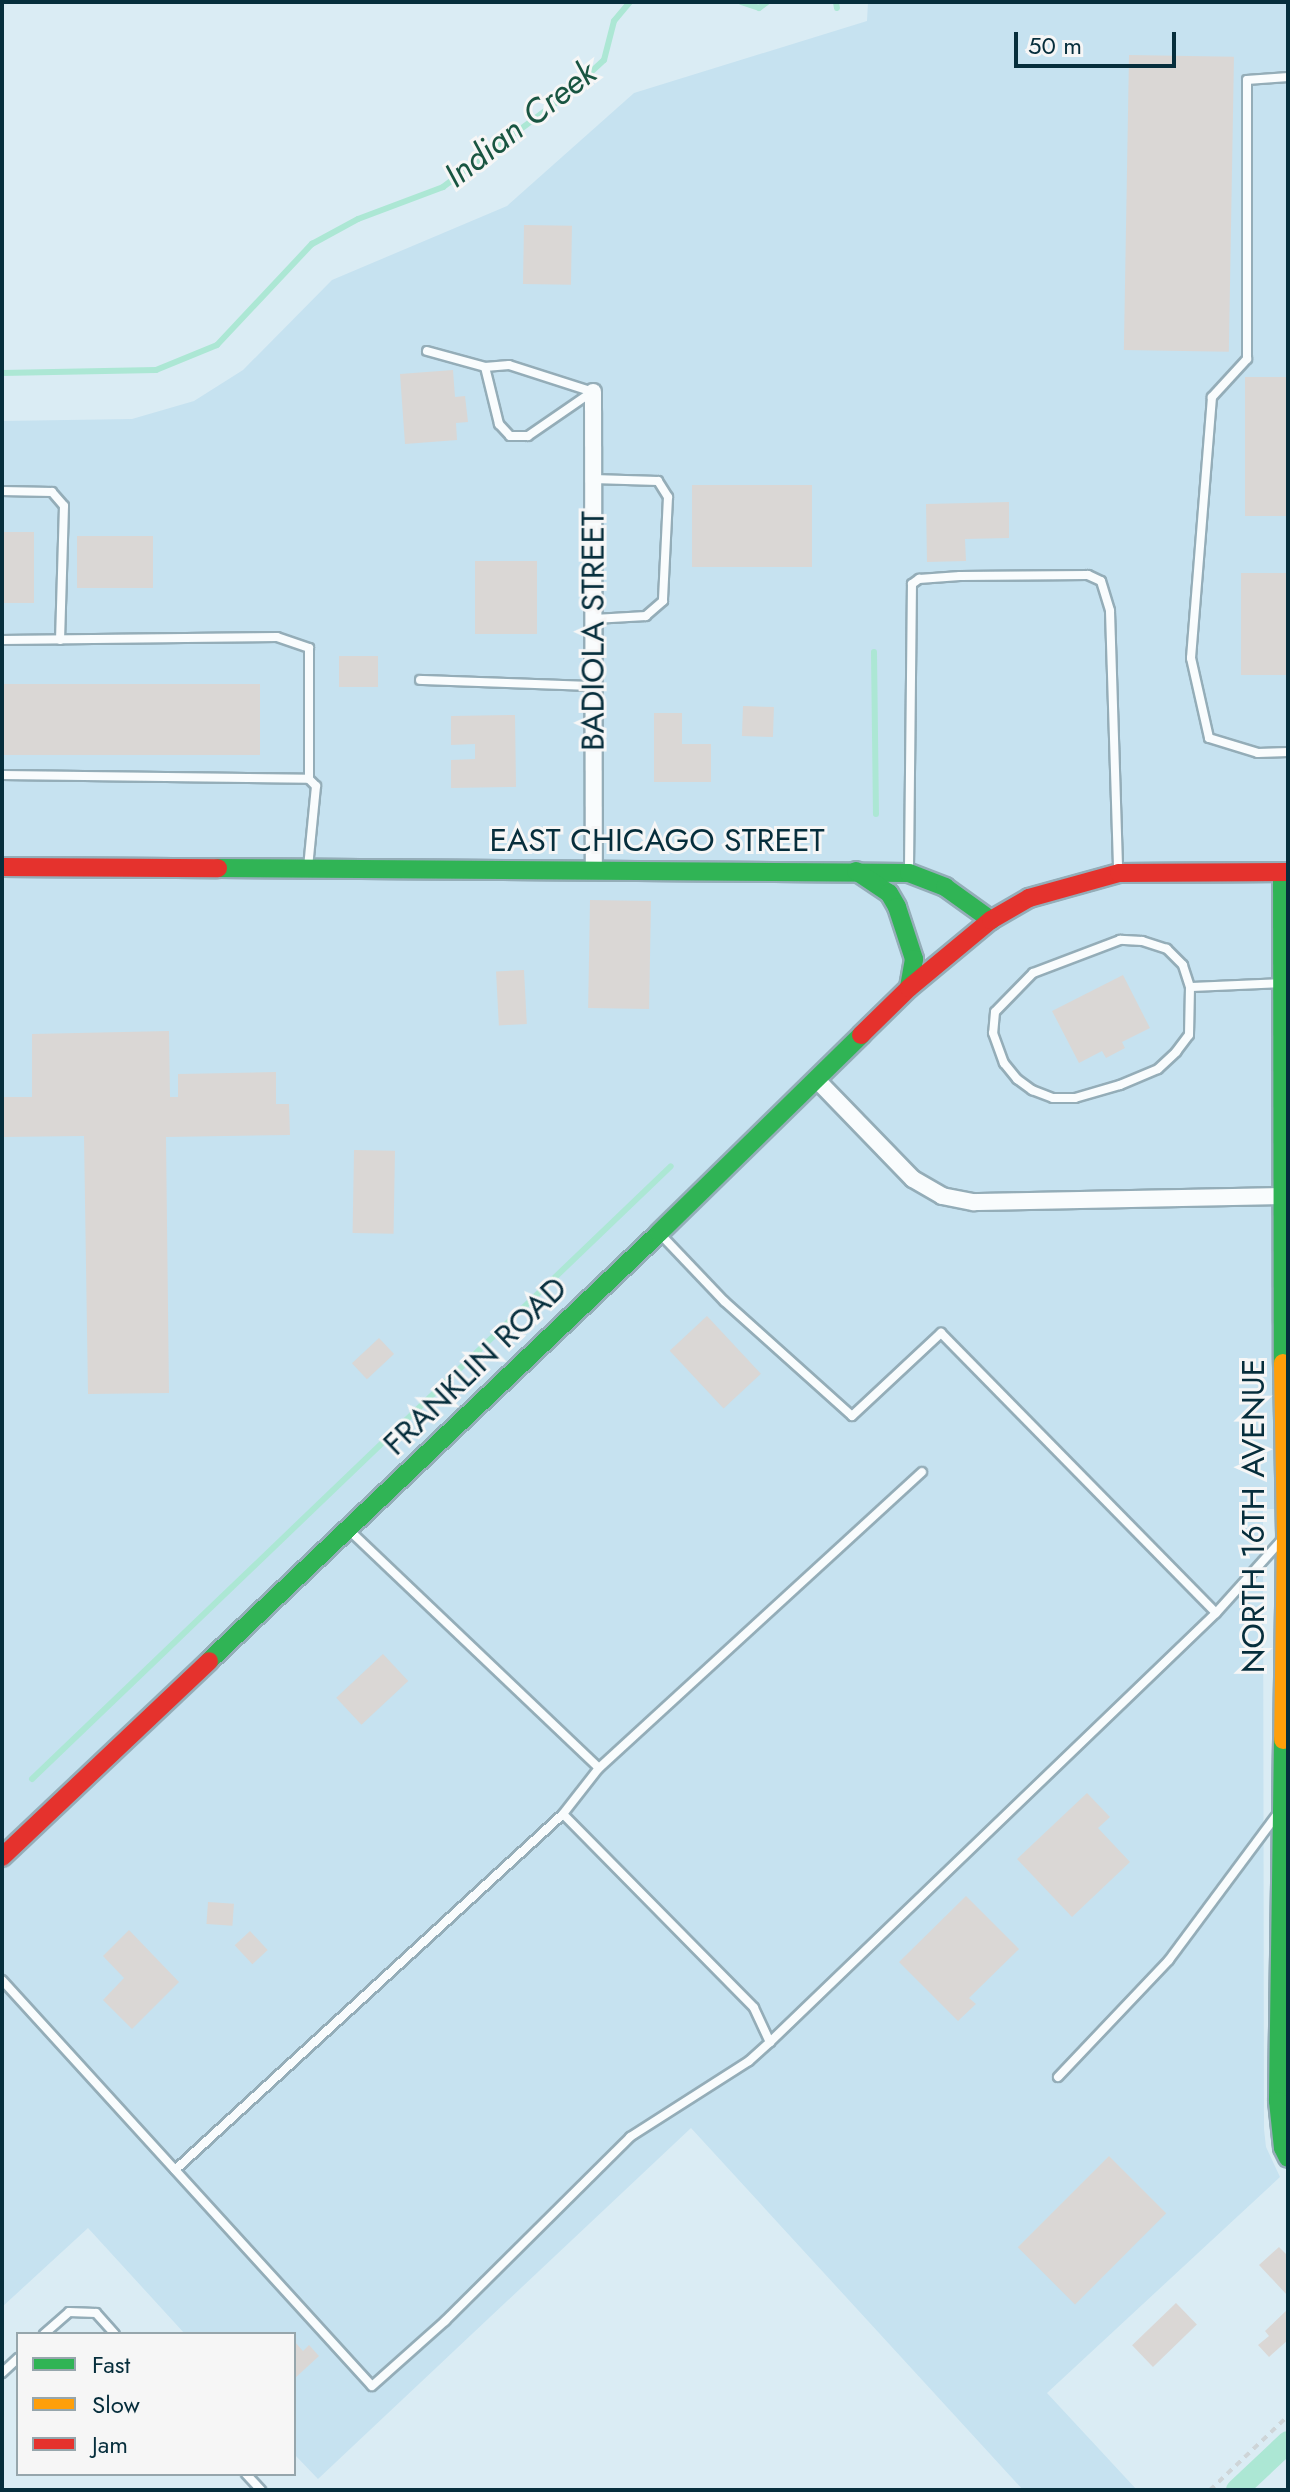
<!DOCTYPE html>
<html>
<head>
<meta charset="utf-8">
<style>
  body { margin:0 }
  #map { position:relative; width:1290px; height:2492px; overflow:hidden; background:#daecf4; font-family:Jost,sans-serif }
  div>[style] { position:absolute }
  .built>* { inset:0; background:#c6e2f0 }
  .stream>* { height:6px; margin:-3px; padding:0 3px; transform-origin:3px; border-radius:3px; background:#ace7d4 }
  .canal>* { height:22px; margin:-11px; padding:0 11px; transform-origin:11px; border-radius:11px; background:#ace7d4 }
  .building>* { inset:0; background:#dad7d5; transform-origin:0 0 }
  .path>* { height:4px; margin-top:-2px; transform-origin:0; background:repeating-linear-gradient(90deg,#ced5d8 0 6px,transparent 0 12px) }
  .roads { filter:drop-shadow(2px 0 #94adb8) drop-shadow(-2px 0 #94adb8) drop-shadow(0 2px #94adb8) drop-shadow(0 -2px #94adb8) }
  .lane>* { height:8px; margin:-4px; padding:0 4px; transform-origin:4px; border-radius:4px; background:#f9fcfd }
  .street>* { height:16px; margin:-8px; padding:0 8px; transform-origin:8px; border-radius:8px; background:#f9fcfd }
  .fast>* { height:18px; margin:-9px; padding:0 9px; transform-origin:9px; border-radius:9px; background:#30b455 }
  .slow>* { height:18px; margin:-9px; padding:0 9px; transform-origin:9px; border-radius:9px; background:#ff9f0a }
  .jam>* { height:18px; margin:-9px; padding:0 9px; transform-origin:9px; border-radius:9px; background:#e5322d }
  span { translate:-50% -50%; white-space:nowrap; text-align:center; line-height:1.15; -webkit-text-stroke:6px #f6f6f6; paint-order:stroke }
  .street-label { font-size:32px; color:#062e3c }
  .water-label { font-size:34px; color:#195541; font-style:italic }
  .frame { position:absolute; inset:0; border:4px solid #062e3c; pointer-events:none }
  .legend { position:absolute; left:16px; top:2332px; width:280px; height:144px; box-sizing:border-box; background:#f6f6f6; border:2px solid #96a6ac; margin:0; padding:10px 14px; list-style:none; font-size:24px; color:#062e3c }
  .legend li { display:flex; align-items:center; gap:16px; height:40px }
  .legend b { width:40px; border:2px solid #96a6ac }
  .scale { position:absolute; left:1014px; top:32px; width:162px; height:36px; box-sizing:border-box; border:4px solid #062e3c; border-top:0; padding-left:10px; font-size:24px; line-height:28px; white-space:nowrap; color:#062e3c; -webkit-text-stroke:6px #f6f6f6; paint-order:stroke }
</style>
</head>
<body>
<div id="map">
  <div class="built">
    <div style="clip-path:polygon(868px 2px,1288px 2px,1288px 1509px,1263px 1509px,1264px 2129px,1266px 2147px,1280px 2177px,1047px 2393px,1137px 2490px,1023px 2490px,691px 2128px,318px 2479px,294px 2454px,294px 2334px,185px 2334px,88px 2228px,2px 2307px,2px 421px,132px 419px,194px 401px,243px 370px,332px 280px,507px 206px,634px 93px,867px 21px)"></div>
  </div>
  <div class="stream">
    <div style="left:741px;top:2px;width:19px;rotate:18deg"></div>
    <div style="left:759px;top:8px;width:10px;rotate:-37deg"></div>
    <div style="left:836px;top:2px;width:6px;rotate:81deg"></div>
    <div style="left:2px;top:373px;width:154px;rotate:-1.1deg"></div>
    <div style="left:156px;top:370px;width:66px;rotate:-22.3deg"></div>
    <div style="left:217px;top:345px;width:139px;rotate:-46.8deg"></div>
    <div style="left:312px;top:244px;width:52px;rotate:-28.5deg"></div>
    <div style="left:358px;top:219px;width:91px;rotate:-20.6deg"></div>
    <div style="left:443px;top:187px;width:152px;rotate:-36.7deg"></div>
    <div style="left:565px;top:96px;width:53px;rotate:-42.7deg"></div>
    <div style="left:604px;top:60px;width:40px;rotate:-75.6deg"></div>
    <div style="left:614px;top:21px;width:25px;rotate:-50deg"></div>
    <div style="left:874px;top:652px;width:162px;rotate:89.3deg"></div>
    <div style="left:32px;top:1779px;width:885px;rotate:-43.81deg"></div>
  </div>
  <div class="canal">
    <div style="left:1237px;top:2490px;width:70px;rotate:-43.3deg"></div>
  </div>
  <div class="building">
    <div style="left:1129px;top:55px;width:105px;height:295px;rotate:1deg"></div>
    <div style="left:524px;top:225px;width:48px;height:59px;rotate:1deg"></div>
    <div style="clip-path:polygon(453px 370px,455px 397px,465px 396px,468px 422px,456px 423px,457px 440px,405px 444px,400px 374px)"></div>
    <div style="left:1245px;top:377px;width:43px;height:139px"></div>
    <div style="left:692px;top:485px;width:120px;height:82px"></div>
    <div style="clip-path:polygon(1009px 502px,1009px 538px,965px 539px,966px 561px,927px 562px,926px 504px)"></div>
    <div style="left:2px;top:532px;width:32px;height:71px"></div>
    <div style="left:153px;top:536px;width:52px;height:76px;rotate:90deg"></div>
    <div style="left:475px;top:561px;width:62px;height:73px"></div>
    <div style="left:1288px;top:573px;width:102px;height:47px;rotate:90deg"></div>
    <div style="left:339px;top:656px;width:39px;height:31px"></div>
    <div style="left:260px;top:684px;width:71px;height:258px;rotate:90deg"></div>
    <div style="left:743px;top:706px;width:31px;height:30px;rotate:2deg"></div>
    <div style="clip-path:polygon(654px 713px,682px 713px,682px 744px,711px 744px,711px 782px,654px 782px)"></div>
    <div style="clip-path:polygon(515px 715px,516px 787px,451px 788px,451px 760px,475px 759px,475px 744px,451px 745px,451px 716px)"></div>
    <div style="left:590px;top:900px;width:61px;height:108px;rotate:1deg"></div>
    <div style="left:524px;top:970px;width:54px;height:28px;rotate:87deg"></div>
    <div style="clip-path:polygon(1123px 975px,1150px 1028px,1122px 1042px,1125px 1048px,1106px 1058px,1102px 1051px,1079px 1063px,1052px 1011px)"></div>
    <div style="clip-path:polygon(169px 1031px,170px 1097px,178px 1097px,178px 1074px,276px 1072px,276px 1104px,289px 1104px,290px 1135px,166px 1137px,169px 1393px,88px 1394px,84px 1136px,2px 1137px,2px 1097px,32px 1097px,32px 1034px)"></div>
    <div style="left:354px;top:1150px;width:41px;height:83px;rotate:1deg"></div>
    <div style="left:707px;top:1316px;width:79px;height:51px;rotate:47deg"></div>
    <div style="left:379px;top:1338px;width:22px;height:37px;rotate:47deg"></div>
    <div style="left:383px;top:1654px;width:37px;height:64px;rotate:47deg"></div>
    <div style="clip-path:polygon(1087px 1793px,1110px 1817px,1098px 1828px,1130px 1862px,1072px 1917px,1017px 1859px)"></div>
    <div style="clip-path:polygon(966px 1896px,1019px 1949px,969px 1998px,976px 2004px,958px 2021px,899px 1962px)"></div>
    <div style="left:208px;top:1902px;width:26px;height:22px;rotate:4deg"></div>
    <div style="clip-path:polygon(129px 1930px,179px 1982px,132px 2029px,103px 2000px,124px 1978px,103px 1956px)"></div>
    <div style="left:250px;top:1931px;width:26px;height:21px;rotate:47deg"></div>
    <div style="left:1109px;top:2156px;width:81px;height:129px;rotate:45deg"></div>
    <div style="clip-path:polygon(1279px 2247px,1288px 2256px,1288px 2296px,1259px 2265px)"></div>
    <div style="left:1176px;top:2303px;width:30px;height:61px;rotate:46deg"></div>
    <div style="clip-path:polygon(1288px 2309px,1288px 2340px,1269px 2357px,1258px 2345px,1269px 2336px,1265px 2331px)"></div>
    <div style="clip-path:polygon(294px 2341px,303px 2351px,309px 2345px,319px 2356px,294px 2379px)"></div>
  </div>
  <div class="path">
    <div style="left:1210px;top:2490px;width:108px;rotate:-43.5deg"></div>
  </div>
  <div class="roads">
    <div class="lane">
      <div style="left:1288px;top:77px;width:41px;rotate:175.8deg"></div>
      <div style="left:1247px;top:80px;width:279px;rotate:90deg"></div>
      <div style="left:1247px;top:359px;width:52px;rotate:132.6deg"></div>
      <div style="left:1212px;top:397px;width:262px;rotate:94.6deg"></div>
      <div style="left:1191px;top:658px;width:82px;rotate:77.3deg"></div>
      <div style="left:1209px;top:738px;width:51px;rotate:17deg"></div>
      <div style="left:1258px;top:753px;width:30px;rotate:-2deg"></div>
      <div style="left:427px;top:351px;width:60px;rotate:15.4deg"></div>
      <div style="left:485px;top:367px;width:24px;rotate:-5deg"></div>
      <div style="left:509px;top:365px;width:88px;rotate:17.8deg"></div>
      <div style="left:485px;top:367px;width:59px;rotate:76.2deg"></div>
      <div style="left:499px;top:424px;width:16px;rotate:47deg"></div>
      <div style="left:510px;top:436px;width:18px"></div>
      <div style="left:528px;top:436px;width:78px;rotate:-34.5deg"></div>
      <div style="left:593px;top:479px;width:65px;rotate:1.8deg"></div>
      <div style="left:658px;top:481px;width:19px;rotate:58deg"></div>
      <div style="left:668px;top:497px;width:104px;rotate:92.8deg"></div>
      <div style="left:663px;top:601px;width:23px;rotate:139deg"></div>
      <div style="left:646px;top:616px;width:52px;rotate:176.7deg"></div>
      <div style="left:2px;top:491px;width:50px;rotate:1.1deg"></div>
      <div style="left:52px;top:492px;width:18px;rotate:49deg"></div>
      <div style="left:64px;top:506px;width:134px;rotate:91.7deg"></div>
      <div style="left:2px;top:640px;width:275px;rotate:-0.6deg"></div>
      <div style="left:277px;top:637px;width:34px;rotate:19deg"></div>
      <div style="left:309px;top:648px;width:131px;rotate:90deg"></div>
      <div style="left:420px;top:680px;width:174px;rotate:2deg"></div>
      <div style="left:2px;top:775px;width:307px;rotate:0.7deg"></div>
      <div style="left:309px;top:779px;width:10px;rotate:45deg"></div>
      <div style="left:316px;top:786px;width:82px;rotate:95.6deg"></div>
      <div style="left:909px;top:868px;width:284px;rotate:-89.4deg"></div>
      <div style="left:912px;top:584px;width:9px;rotate:-36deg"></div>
      <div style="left:919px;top:579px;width:41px;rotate:-4.2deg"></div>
      <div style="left:960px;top:576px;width:128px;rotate:-0.4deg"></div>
      <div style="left:1088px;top:575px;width:14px;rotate:25deg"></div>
      <div style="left:1101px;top:581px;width:31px;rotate:73deg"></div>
      <div style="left:1110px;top:611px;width:258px;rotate:88.2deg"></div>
      <div style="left:1190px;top:987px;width:23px;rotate:-108deg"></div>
      <div style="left:1183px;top:965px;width:23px;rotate:-135deg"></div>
      <div style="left:1167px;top:949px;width:26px;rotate:-162deg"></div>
      <div style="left:1142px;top:941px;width:22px;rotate:-177deg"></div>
      <div style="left:1120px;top:940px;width:93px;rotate:159.2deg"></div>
      <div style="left:1033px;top:973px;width:54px;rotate:134.3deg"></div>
      <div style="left:995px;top:1012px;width:21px;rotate:95deg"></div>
      <div style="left:993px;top:1033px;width:32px;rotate:70deg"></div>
      <div style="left:1004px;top:1063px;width:21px;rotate:51deg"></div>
      <div style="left:1017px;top:1079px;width:19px;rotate:36deg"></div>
      <div style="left:1032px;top:1090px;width:22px;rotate:21deg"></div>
      <div style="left:1053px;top:1098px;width:22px"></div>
      <div style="left:1075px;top:1098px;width:47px;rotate:-16.1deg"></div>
      <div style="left:1120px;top:1085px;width:41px;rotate:-22.8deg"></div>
      <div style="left:1158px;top:1069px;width:25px;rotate:-43deg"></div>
      <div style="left:1176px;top:1052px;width:21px;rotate:-53deg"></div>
      <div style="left:1189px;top:1035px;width:48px;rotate:-88.8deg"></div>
      <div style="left:1190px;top:987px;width:90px;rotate:-2.5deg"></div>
      <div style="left:662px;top:1236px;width:90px;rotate:46.4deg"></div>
      <div style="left:724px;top:1301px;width:172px;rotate:41.9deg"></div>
      <div style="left:852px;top:1416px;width:122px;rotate:-43deg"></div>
      <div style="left:941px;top:1333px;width:392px;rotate:45.5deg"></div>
      <div style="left:349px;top:1530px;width:345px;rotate:43.6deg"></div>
      <div style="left:599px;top:1768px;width:438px;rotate:-42.5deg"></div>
      <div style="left:563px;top:1814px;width:272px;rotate:45.4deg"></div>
      <div style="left:754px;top:2008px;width:38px;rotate:65deg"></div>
      <div style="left:2px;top:1980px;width:549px;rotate:47.66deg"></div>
      <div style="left:372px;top:2386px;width:98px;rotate:-41.7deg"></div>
      <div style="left:445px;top:2321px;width:261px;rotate:-44.8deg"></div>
      <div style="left:630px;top:2137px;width:141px;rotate:-32.6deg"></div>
      <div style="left:749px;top:2061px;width:28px;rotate:-42deg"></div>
      <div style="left:770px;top:2042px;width:619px;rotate:-43.89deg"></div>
      <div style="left:1216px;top:1613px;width:96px;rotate:-48deg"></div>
      <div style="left:1058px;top:2077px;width:161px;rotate:-46.5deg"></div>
      <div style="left:1169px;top:1960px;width:179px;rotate:-53.4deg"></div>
      <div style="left:175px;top:2170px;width:527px;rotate:-42.54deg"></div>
      <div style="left:563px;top:1814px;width:58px;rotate:-52deg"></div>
      <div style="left:44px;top:2334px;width:33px;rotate:-41deg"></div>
      <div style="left:69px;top:2312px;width:27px;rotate:2deg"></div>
      <div style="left:96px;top:2313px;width:28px;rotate:48deg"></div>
      <div style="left:2px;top:2373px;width:22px;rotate:-43deg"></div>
      <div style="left:246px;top:2474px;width:22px;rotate:47deg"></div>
    </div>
    <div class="street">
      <div style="left:593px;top:392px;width:478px;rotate:89.9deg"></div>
      <div style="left:817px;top:1080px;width:138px;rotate:45.9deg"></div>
      <div style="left:913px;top:1179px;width:34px;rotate:30deg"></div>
      <div style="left:942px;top:1196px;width:33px;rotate:11deg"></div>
      <div style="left:974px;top:1202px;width:314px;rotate:-1.1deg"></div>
    </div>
    <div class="fast">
      <div style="left:218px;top:868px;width:691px;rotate:0.41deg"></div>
      <div style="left:909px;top:873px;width:39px;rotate:21deg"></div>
      <div style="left:945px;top:887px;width:57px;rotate:35.7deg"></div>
      <div style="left:856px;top:871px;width:40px;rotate:34deg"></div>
      <div style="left:889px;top:893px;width:16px;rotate:60deg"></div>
      <div style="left:897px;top:907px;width:55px;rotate:71.9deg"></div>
      <div style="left:914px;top:959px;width:29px;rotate:100deg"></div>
      <div style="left:1282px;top:872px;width:491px;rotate:89.9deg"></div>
      <div style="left:209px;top:1661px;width:621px;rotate:-43.56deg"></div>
      <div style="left:659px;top:1233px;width:283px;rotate:-44.4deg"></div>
      <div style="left:1283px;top:1740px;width:361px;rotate:90.8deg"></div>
      <div style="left:1278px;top:2101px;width:47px;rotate:83.9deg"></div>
      <div style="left:1283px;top:2148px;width:11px;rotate:63deg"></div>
    </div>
    <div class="slow">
      <div style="left:1283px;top:1363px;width:172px;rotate:89deg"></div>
      <div style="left:1286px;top:1535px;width:205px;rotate:90.8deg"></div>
    </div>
    <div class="jam">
      <div style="left:2px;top:867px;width:216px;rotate:0.3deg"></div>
      <div style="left:861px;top:1035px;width:67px;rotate:-44.4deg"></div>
      <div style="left:909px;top:988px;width:107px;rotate:-39.7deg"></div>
      <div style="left:991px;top:920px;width:44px;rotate:-30.1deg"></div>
      <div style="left:1029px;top:898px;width:93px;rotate:-15.5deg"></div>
      <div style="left:1119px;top:873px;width:169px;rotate:-0.3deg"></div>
      <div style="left:2px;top:1857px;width:285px;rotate:-43.4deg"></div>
    </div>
  </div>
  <div class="street-label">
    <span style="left:593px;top:631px;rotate:-90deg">BADIOLA STREET</span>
    <span style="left:657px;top:840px">EAST CHICAGO STREET</span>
    <span style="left:475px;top:1366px;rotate:-44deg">FRANKLIN ROAD</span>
    <span style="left:1253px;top:1516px;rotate:-90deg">NORTH 16TH AVENUE</span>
  </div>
  <div class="water-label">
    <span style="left:520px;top:124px;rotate:-38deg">Indian Creek</span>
  </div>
  <div class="frame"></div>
  <ul class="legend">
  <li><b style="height:10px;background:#30b455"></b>Fast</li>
  <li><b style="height:10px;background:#ff9f0a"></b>Slow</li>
  <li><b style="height:10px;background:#e5322d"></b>Jam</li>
  </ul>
  <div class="scale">50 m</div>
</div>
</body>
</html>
